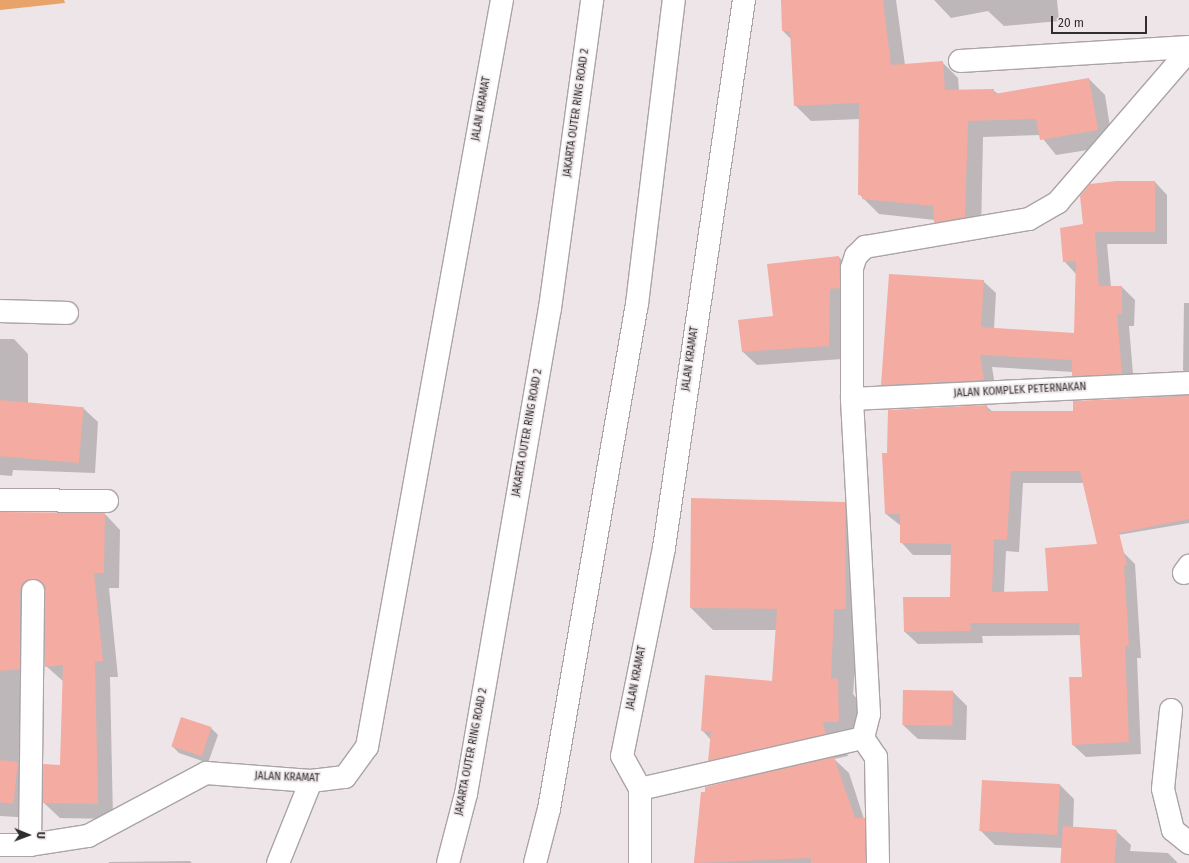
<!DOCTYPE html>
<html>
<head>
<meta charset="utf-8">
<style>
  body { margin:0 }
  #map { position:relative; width:1189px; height:863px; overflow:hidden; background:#ede5e8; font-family:"Fira Sans",sans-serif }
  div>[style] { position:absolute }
  .forest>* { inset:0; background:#e8a36b }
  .shadow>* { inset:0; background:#0003 }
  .building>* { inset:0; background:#f4aba1; transform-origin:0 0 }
  .roads { filter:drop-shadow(1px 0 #aba3a6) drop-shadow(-1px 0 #aba3a6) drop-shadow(0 1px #aba3a6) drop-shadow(0 -1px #aba3a6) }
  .street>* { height:22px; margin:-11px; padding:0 11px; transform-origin:11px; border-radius:11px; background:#fff }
  .highway>* { height:22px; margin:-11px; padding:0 11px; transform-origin:11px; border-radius:11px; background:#fff }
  span { translate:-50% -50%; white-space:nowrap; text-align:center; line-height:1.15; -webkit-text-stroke:3px #ede5e8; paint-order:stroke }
  .street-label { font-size:10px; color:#302d2e }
  .north { position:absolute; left:8px; top:815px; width:40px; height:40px; -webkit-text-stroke:3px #ede5e8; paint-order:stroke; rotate:91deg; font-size:11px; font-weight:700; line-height:16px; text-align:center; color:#302d2e }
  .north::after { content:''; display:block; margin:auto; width:14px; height:18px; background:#302d2e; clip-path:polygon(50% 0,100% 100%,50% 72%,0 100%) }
  .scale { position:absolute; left:1051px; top:16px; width:96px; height:18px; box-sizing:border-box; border:2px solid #302d2e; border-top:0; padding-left:5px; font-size:12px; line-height:14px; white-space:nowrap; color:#302d2e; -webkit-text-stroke:3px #ede5e8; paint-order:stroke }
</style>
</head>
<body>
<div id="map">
  <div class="forest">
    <div style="clip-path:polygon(0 0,64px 0,65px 3px,0 10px)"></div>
  </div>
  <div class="shadow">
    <div style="clip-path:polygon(782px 0,896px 0,905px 65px,942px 62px,958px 78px,959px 91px,993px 90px,998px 94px,1089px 79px,1105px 95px,1113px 146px,1056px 155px,1040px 135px,983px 137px,981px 233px,951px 238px,935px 220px,879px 214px,859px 194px,860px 119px,811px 121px,795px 105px,792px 40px,783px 31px)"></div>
    <div style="clip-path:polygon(934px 0,1057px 0,1059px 21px,1004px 26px,988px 11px,951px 18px)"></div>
    <div style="clip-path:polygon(1155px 182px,1167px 195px,1167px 244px,1107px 244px,1111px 287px,1122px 287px,1135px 300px,1134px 326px,1129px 326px,1134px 386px,1086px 388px,1073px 372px,992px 367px,996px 392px,894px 397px,882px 385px,983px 281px,996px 293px,994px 329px,1075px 334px,1076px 274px,1064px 261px,1084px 225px)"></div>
    <div style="clip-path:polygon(839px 257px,852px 271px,842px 359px,757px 365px,743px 352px)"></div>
    <div style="clip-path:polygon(1184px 303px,1189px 303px,1189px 377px,1183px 370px)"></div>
    <div style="clip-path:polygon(0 339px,14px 339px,28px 354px,28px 403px,83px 408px,98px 422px,95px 473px,13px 470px,12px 476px,0 475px)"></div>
    <div style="clip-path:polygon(1189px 395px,1189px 523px,1106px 537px,1084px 483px,1023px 483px,1019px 552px,1006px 551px,1004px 593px,1049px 592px,1123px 552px,1135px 564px,1141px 658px,1137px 658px,1141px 754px,1086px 757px,1073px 745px,1083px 677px,1081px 635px,982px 636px,983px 643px,918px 644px,905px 632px,951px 598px,952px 555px,913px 555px,901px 542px,901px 526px,886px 514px,888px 454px,986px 406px,993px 412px,1074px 412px,1074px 402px)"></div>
    <div style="clip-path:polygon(692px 499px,845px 503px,867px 525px,853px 694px,860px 702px,861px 744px,844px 744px,848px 756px,834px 759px,849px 773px,864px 819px,879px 834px,879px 863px,694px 863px,702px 793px,731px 782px,709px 760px,711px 740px,702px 730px,773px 682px,777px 630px,713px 630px,691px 608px)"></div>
    <div style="clip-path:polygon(105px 514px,120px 530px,119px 588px,109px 588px,118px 677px,110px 677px,113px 819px,60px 818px,44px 803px,61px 766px,64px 682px,46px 666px,46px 594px,42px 596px,33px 818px,0 816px,0 515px)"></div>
    <div style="clip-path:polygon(953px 692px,967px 706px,966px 740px,918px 739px,903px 725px)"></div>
    <div style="clip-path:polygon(181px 718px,211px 728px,218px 735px,208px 763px,179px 753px,172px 746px)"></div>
    <div style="clip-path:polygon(1060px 785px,1074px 799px,1073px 828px,1116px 831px,1131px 845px,1130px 851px,1168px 853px,1178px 863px,1062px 863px,1063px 848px,995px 845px,981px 831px)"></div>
    <div style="clip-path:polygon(190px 861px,192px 863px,109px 863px,109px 862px)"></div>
  </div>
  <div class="building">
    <div style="clip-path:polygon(781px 0,883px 0,891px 65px,943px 61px,945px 90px,994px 89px,994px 94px,1089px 78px,1098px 130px,1040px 140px,1036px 119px,968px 121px,965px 217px,934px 223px,933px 206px,862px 199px,863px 195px,858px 195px,859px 103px,794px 106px,790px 31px,782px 31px)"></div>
    <div style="clip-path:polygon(1116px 181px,1155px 181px,1155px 232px,1095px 232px,1099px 286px,1122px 286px,1122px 314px,1117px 314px,1122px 374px,1072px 376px,1072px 360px,980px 355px,984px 380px,881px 385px,889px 274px,984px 280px,981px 327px,1074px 333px,1076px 261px,1063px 262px,1060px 228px,1083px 224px,1080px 196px,1090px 184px)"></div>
    <div style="clip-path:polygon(839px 256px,840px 288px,830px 289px,829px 346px,742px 352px,738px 320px,773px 316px,767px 264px)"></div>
    <div style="clip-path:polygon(evenodd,1189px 396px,1189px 519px,1119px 533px,1127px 565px,1124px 565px,1129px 646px,1125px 646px,1129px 742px,1072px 745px,1069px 677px,1082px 677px,1079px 623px,970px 623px,971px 631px,904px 632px,903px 597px,950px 597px,951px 544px,900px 543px,900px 514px,885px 514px,882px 453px,887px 453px,888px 410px,987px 405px,988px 411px,1073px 411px,1073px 401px,1189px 396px,1011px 471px,1080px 471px,1097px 544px,1045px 548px,1048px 591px,992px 592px,994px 539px,1007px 540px,1011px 471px)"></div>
    <div style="left:0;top:400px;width:84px;height:56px;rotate:5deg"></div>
    <div style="clip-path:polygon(691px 498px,845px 502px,846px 609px,834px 609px,831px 679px,838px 678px,839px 722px,823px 722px,826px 734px,708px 761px,711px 732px,701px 731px,705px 675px,772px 681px,777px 609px,690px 608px)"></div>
    <div style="clip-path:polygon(0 512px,105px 513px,104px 573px,94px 573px,103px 661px,95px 662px,98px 804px,43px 803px,43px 764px,60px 765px,63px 665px,45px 667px,45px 591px,40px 580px,33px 579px,22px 584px,20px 591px,20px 669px,0 671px)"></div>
    <div style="left:903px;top:690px;width:50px;height:35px;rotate:1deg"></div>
    <div style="left:181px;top:717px;width:32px;height:31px;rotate:18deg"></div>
    <div style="clip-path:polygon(834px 757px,855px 818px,865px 818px,866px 863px,811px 863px,811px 858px,694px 863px,701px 792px,705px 792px,705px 787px)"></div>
    <div style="left:0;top:760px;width:18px;height:42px;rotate:6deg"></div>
    <div style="left:982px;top:780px;width:78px;height:51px;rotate:3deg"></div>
    <div style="left:1063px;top:826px;width:54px;height:37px;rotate:4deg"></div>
  </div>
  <div class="roads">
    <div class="street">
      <div style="left:744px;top:0;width:554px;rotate:98.31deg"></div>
      <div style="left:664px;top:548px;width:212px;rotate:101.4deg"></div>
      <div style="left:622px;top:756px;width:38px;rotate:61deg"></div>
      <div style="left:640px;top:789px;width:229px;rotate:-12.9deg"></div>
      <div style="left:863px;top:738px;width:25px;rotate:-76deg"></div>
      <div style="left:869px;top:714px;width:315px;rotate:-93.1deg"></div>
      <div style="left:852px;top:399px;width:131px;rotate:-90deg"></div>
      <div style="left:852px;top:268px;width:13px;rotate:-72deg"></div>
      <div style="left:856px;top:256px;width:13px;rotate:-45deg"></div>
      <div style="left:865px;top:247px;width:166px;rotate:-9.7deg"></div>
      <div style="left:1029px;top:219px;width:34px;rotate:-30deg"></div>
      <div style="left:1058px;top:202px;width:201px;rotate:-49.2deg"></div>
      <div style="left:960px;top:61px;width:229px;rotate:-3.5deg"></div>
      <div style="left:0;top:311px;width:67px;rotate:1.7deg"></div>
      <div style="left:852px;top:399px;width:337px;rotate:-2.7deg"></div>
      <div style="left:0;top:500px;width:107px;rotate:0.5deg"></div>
      <div style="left:1184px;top:573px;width:9px;rotate:-54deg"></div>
      <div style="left:1171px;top:710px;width:79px;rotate:95.8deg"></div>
      <div style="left:1163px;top:789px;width:42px;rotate:76.3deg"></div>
      <div style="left:1173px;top:830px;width:21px;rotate:39deg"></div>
      <div style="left:863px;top:738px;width:23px;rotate:56deg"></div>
      <div style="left:876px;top:757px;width:106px;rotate:88.9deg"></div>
      <div style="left:0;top:845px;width:30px"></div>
      <div style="left:30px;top:845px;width:59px;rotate:-8.8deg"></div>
      <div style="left:88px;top:836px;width:134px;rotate:-28.1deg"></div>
      <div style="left:206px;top:773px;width:105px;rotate:4.4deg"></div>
      <div style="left:311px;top:781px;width:34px;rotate:-7deg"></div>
      <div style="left:345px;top:777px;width:37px;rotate:-54deg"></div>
      <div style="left:367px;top:747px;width:759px;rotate:-79.76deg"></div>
      <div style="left:30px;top:845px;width:254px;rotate:-89.3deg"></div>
      <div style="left:278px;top:863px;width:88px;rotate:-68.1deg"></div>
      <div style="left:640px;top:863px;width:74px;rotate:-90deg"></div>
    </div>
    <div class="highway">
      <div style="left:448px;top:863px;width:71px;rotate:-75.4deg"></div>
      <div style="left:466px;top:794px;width:493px;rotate:-80.2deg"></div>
      <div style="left:550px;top:308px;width:311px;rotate:-82.2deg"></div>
      <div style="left:535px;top:863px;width:56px;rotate:-75.5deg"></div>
      <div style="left:549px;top:809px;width:513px;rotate:-80.12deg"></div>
      <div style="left:637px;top:304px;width:306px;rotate:-83.1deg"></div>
    </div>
  </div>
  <div class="street-label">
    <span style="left:482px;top:109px;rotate:-80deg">JALAN KRAMAT</span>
    <span style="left:577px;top:113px;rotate:-82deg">JAKARTA OUTER RING ROAD 2</span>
    <span style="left:691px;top:359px;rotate:-82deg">JALAN KRAMAT</span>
    <span style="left:1020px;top:391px;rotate:-3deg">JALAN KOMPLEK PETERNAKAN</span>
    <span style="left:528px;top:433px;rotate:-80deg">JAKARTA OUTER RING ROAD 2</span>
    <span style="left:637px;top:678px;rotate:-79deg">JALAN KRAMAT</span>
    <span style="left:472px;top:752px;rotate:-79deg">JAKARTA OUTER RING ROAD 2</span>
    <span style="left:287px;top:778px;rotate:2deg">JALAN KRAMAT</span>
  </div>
  <div class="north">U</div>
  <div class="scale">20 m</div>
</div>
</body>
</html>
